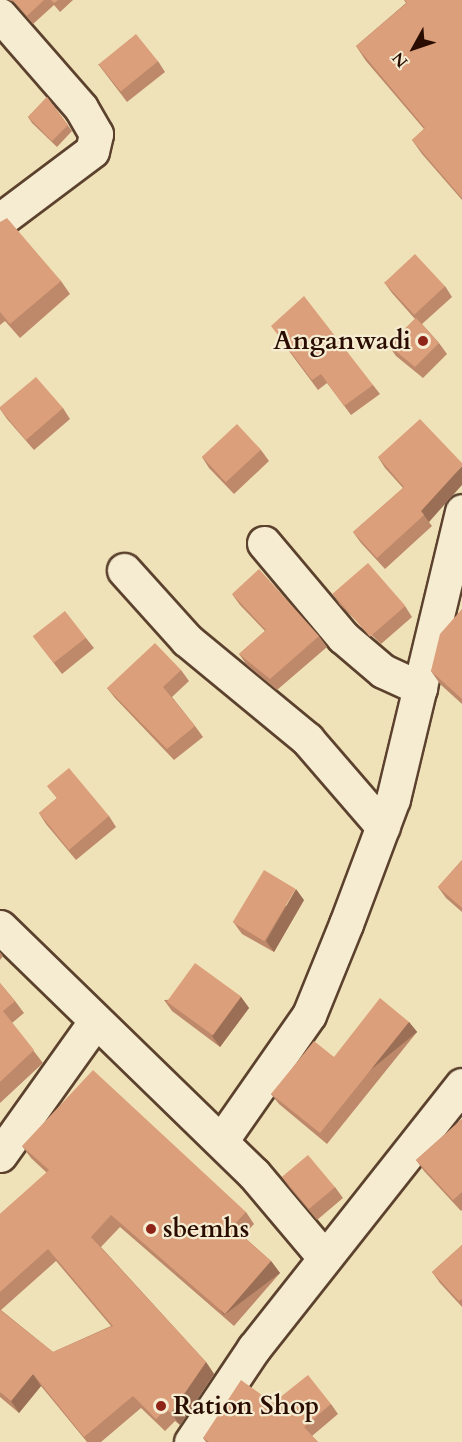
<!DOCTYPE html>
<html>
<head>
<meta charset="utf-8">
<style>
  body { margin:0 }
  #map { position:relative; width:462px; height:1442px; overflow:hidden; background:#f0e2b8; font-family:Cardo,serif }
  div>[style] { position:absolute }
  .roads { filter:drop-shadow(2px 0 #5c422e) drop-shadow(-2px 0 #5c422e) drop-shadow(0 2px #5c422e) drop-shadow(0 -2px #5c422e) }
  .street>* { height:33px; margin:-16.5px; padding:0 16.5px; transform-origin:16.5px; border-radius:16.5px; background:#f5ecd1 }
  .secondary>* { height:33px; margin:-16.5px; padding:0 16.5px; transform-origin:16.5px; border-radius:16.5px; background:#f5ecd1 }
  .wall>* { inset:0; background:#bd896a }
  .shaded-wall>* { inset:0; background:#9a6f56; transform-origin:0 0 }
  .building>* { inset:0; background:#dc9f7b; transform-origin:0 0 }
  .dots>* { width:16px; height:16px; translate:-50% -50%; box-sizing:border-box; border:3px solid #f5ecd1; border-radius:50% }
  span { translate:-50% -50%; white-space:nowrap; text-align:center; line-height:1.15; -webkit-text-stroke:4.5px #f5ecd1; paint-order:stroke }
  .poi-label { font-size:26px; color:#2a0d00; font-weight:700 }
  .right { translate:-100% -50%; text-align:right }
  .left { translate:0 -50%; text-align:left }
  .north { position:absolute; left:384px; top:18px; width:60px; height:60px; -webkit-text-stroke:4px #f5ecd1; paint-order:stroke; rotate:230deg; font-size:16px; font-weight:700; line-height:24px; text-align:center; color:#2a0d00 }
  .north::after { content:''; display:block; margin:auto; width:21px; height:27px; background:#2a0d00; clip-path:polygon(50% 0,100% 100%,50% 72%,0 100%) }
</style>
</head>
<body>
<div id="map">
  <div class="roads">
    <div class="street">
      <div style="left:0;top:15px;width:123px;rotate:48.9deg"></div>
      <div style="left:81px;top:108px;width:30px;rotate:60deg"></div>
      <div style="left:96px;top:134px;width:17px;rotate:103deg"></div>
      <div style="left:92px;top:151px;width:115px;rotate:143.1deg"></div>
      <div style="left:264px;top:543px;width:123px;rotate:50deg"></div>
      <div style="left:343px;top:637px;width:52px;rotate:40.4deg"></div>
      <div style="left:383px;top:671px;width:41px;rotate:24.7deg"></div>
      <div style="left:124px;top:570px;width:94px;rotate:48deg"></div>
      <div style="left:187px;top:640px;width:156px;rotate:39.5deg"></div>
      <div style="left:307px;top:739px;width:116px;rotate:49.2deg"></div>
      <div style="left:0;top:927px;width:354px;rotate:44.2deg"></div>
      <div style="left:254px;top:1174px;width:109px;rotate:49.9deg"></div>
      <div style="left:221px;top:1141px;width:154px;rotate:-55.1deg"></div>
      <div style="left:309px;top:1015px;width:98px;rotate:-67.9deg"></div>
      <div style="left:346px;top:924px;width:134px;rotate:-69.4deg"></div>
      <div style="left:393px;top:799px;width:296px;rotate:-76.5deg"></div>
      <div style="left:0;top:1155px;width:162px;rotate:-54.5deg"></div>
    </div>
    <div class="secondary">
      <div style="left:191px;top:1442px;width:113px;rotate:-56.2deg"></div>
      <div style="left:254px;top:1348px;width:335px;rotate:-51.7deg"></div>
    </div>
  </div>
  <div class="wall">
    <div style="clip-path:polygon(8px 0,73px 0,60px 12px,54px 5px,33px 24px,14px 2px)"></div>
    <div style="clip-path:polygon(404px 0,462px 0,462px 200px,422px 154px,412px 140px,424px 129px,366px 61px,356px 46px,406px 3px)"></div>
    <div style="clip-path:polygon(158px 61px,165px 72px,127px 102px,98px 64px)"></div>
    <div style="clip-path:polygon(47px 97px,72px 131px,57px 147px,32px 123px,28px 117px)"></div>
    <div style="clip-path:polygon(0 222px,61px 281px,70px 294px,20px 338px,5px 321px,0 325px)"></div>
    <div style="clip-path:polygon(384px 282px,445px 286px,452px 297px,422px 324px,439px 343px,447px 354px,423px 378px,396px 356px,388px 345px,415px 319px,392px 293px)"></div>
    <div style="clip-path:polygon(277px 335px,373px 385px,380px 394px,351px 415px,327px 383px,318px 390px)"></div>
    <div style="clip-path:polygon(63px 408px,70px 419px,34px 450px,7px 419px,0 409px)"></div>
    <div style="clip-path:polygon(261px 450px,269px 461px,234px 494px,209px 468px,202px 457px)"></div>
    <div style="clip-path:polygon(378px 457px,462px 463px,429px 522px,432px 526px,385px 569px,361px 543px,353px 532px,403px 488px,385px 468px)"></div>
    <div style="clip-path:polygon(232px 594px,319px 636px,327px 647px,277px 690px,247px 665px,239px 654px,265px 631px,240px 605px)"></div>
    <div style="clip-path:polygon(333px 594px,405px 606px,412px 617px,381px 644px,340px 605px)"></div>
    <div style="clip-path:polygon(462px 609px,462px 704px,440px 684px,431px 671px)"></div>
    <div style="clip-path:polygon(33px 636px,86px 638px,94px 648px,62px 674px)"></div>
    <div style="clip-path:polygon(181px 670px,189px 681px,172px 697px,195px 726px,203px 737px,174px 760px,115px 698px,107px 688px)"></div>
    <div style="clip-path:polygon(47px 786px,109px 816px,116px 827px,76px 860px,46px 824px,39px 813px,57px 798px)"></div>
    <div style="clip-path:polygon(462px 860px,462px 912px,446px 898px,438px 887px)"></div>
    <div style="clip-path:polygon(304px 900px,274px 952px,242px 934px,234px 923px)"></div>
    <div style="clip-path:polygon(0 952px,3px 956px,0 960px)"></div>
    <div style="clip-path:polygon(0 983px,15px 1001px,24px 1013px,12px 1023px,43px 1063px,0 1103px)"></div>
    <div style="clip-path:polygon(241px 997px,249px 1008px,220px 1047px,172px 1011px,164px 1000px)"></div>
    <div style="clip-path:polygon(409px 1022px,417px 1032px,327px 1144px,279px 1104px,271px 1094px,334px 1057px)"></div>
    <div style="clip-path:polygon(462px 1119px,462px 1210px,461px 1211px,424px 1171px,416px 1160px)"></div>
    <div style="clip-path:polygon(evenodd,22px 1146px,246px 1212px,254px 1224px,243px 1236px,271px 1261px,280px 1273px,234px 1326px,120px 1227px,101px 1247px,206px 1362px,214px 1374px,180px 1425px,175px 1421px,165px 1431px,141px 1408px,101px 1442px,87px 1442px,41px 1386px,19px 1413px,0 1397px,0 1214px,47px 1173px,31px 1158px,22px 1146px,56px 1261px,111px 1326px,53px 1352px,1px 1310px,56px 1261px)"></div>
    <div style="clip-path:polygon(282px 1177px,335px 1187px,343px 1198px,317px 1220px,290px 1188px)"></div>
    <div style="clip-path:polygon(462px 1245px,462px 1307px,440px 1283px,432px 1272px)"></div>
    <div style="clip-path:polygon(273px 1403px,331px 1404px,338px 1414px,312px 1436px,318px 1442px,206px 1442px,203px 1438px)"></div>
  </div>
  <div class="shaded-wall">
    <div style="clip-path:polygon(462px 466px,462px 485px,429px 522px,421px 511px)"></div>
    <div style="clip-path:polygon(296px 889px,304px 900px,274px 952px,266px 941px)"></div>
    <div style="clip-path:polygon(241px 997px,249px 1008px,220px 1047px,212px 1036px)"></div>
    <div style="left:409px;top:1022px;width:13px;height:142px;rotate:51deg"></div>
    <div style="left:271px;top:1261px;width:15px;height:70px;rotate:53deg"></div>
    <div style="clip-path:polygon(206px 1362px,214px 1374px,180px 1425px,171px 1413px)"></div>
    <div style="clip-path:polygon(33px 1374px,41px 1386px,19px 1413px,11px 1401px)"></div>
  </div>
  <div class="building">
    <div style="clip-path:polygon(13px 0,44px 0,27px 16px)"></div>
    <div style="clip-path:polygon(51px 0,58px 0,54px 3px)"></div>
    <div style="clip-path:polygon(405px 0,462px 0,462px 198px,412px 140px,425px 128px,356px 46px,407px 3px)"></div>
    <div style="left:136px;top:34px;width:35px;height:48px;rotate:51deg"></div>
    <div style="clip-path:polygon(47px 97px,68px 125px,52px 141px,28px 117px)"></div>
    <div style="clip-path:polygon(7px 218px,61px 281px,10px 324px,0 312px,0 222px)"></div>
    <div style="left:415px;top:254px;width:44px;height:42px;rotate:47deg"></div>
    <div style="clip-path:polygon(304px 296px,373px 385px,344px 406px,321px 374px,312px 380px,271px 326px)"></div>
    <div style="clip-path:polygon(416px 318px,439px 343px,415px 367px,388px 345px)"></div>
    <div style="clip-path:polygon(36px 377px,63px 408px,26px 440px,0 409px,0 407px)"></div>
    <div style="clip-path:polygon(420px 419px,462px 463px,462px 466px,421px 511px,424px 515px,377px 558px,353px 532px,404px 487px,378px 457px)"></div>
    <div style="left:237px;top:424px;width:35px;height:48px;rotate:47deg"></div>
    <div style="left:368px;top:563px;width:57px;height:47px;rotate:49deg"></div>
    <div style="clip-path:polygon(259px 569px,319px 636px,270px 679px,239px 654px,266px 630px,232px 594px)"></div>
    <div style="clip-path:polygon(462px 609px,462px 699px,431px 671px,440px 634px)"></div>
    <div style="left:65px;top:611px;width:34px;height:41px;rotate:52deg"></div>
    <div style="clip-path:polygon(155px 643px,181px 670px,163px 687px,195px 726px,167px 749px,107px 688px)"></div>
    <div style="clip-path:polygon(69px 768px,109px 816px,69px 850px,39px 813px,57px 798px,47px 786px)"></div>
    <div style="clip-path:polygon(462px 860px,462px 908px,438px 887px)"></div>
    <div style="left:264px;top:870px;width:37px;height:61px;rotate:31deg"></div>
    <div style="left:195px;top:963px;width:57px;height:48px;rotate:36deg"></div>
    <div style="clip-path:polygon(0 983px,15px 1001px,3px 1011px,34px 1050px,0 1082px)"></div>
    <div style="clip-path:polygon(380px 998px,409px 1022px,320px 1133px,271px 1094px,314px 1041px,334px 1057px)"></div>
    <div style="clip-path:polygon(93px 1070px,246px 1212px,232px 1227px,271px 1261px,225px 1314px,111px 1215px,91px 1237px,206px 1362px,171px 1413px,166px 1409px,156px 1419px,133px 1396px,84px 1437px,33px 1374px,11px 1401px,0 1392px,0 1310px,53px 1352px,113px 1326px,48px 1249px,0 1292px,0 1214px,49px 1170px,22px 1146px)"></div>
    <div style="clip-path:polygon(462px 1119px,462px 1192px,453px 1200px,416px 1160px)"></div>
    <div style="left:308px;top:1155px;width:42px;height:34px;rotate:50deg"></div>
    <div style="clip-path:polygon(462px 1245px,462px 1299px,459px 1301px,432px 1272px)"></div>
    <div style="clip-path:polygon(308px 1375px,331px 1404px,304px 1427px,318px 1442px,209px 1442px,203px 1438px,241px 1380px,273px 1403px)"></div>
  </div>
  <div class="dots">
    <div style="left:423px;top:341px;background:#8f2418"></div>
    <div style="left:151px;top:1229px;background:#8f2418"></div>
    <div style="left:161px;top:1406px;background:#8f2418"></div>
  </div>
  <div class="poi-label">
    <span class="right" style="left:411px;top:341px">Anganwadi</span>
    <span class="left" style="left:163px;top:1229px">sbemhs</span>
    <span class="left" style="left:173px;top:1406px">Ration Shop</span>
  </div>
  <div class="north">N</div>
</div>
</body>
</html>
